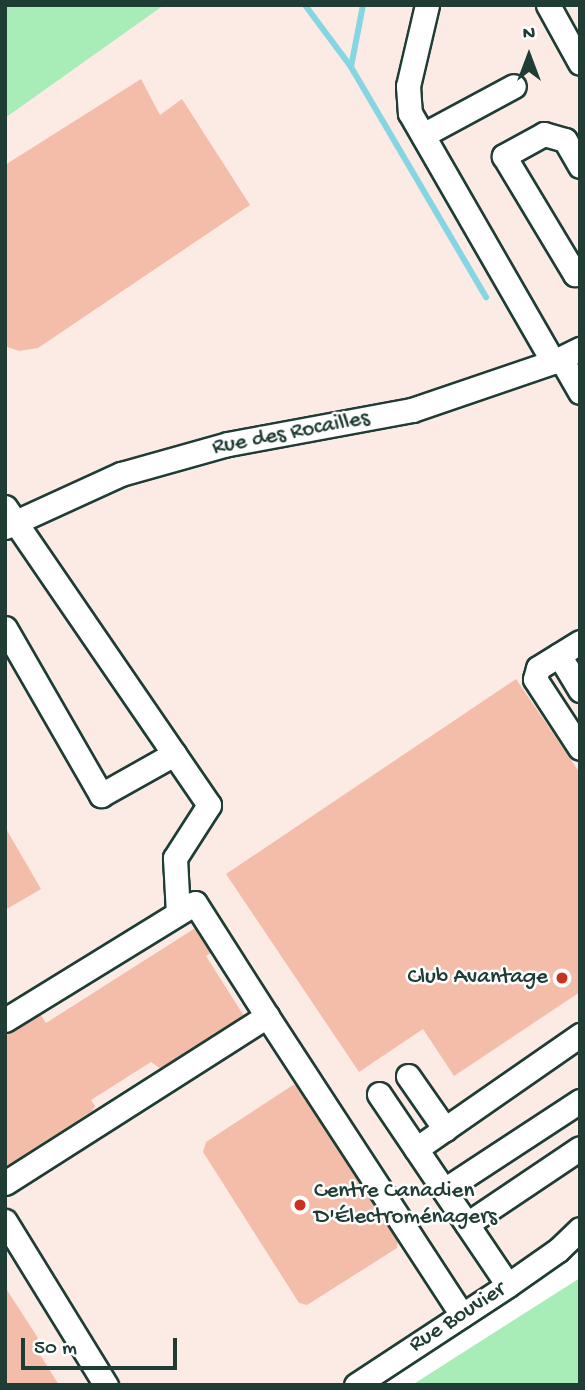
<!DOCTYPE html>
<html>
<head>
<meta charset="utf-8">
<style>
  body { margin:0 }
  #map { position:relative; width:585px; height:1390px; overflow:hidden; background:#fff; font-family:"Gochi Hand",sans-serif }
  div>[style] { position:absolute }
  .built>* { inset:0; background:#fcebe5 }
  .green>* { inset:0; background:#a8ecb7 }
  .stream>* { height:6px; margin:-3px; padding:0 3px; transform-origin:3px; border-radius:3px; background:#86d5e3 }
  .building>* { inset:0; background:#f4bda9 }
  .roads { filter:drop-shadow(2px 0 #1f3d34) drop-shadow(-2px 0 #1f3d34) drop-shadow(0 2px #1f3d34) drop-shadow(0 -2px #1f3d34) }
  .minor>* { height:23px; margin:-11.5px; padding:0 11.5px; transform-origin:11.5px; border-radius:11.5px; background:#fff }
  .dots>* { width:19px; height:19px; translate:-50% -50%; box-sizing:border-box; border:4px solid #fff; border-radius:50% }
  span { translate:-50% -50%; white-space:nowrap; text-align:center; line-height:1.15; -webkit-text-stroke:5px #fff; paint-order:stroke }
  .street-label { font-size:23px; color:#1f3d34 }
  .poi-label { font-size:23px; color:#1f3d34 }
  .right { translate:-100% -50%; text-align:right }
  .left { translate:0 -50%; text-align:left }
  .frame { position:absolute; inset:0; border:7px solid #1f3d34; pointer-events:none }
  .north { position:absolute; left:494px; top:21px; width:70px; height:70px; -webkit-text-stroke:5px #fff; paint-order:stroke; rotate:0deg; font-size:19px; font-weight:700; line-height:28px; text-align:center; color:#1f3d34 }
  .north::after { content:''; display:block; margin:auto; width:24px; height:32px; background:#1f3d34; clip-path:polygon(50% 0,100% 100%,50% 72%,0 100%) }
  .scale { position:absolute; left:21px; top:1338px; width:156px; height:32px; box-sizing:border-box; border:4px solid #1f3d34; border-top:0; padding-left:9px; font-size:21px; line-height:24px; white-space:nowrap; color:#1f3d34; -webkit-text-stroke:5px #fff; paint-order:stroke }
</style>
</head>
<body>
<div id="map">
  <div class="built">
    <div style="clip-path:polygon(5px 5px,580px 5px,580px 1229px,356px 1385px,5px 1385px)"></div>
  </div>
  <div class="green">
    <div style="clip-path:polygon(5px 5px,164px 5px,5px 118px)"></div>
    <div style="clip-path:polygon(580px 1278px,580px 1385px,412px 1385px)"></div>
  </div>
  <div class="stream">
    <div style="left:305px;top:5px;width:77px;rotate:53.4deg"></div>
    <div style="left:351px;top:67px;width:267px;rotate:59.6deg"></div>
    <div style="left:351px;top:67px;width:63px;rotate:-79deg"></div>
  </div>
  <div class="building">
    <div style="clip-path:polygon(141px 79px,160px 115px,182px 99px,250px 205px,38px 348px,19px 351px,5px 346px,5px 165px)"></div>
    <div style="clip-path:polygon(516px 679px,580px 773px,580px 992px,454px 1076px,423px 1029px,359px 1072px,226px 874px)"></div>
    <div style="clip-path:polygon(5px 827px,41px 889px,5px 910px)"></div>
    <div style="clip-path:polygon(200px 925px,216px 950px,206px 956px,244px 1016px,161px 1069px,151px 1062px,91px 1100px,95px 1106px,92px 1111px,5px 1167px,5px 1036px,40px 1014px,46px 1023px)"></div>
    <div style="clip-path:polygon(293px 1085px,307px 1089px,398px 1240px,397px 1248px,307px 1305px,299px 1303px,203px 1152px,206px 1142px)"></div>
    <div style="clip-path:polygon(5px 1287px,38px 1338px,34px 1345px,59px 1385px,5px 1385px)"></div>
  </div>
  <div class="roads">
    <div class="minor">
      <div style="left:427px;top:5px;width:83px;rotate:103.2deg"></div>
      <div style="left:408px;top:86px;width:27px;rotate:86deg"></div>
      <div style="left:410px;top:113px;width:287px;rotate:60.1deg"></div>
      <div style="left:548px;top:5px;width:66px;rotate:61.1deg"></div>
      <div style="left:423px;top:135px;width:103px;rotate:-28.3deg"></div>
      <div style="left:580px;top:166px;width:30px;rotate:-120deg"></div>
      <div style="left:565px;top:140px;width:22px;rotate:-164deg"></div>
      <div style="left:544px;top:134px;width:46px;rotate:151.2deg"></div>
      <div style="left:504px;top:156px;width:138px;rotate:59deg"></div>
      <div style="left:575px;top:274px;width:6px;rotate:-31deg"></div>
      <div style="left:561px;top:359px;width:38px;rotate:60deg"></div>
      <div style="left:5px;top:507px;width:361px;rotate:55.6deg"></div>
      <div style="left:209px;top:805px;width:63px;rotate:122.7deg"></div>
      <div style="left:175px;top:858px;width:55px;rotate:86.9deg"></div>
      <div style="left:5px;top:527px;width:128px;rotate:-24.6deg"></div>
      <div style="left:121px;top:474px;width:111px;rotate:-15.7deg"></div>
      <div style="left:228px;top:444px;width:187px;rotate:-10.5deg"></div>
      <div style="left:412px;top:410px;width:149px;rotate:-18.8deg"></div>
      <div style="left:553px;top:362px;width:30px;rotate:-26deg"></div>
      <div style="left:5px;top:628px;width:193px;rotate:60.1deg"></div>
      <div style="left:101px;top:795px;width:84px;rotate:-29.3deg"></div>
      <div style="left:580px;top:642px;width:49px;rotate:148.2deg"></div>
      <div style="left:538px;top:668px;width:11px;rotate:105deg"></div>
      <div style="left:535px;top:679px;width:82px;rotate:56.9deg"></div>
      <div style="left:559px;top:655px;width:41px;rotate:59deg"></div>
      <div style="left:5px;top:1020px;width:223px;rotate:-31.6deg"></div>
      <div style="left:195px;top:903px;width:134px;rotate:57.5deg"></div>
      <div style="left:408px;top:1076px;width:65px;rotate:55.1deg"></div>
      <div style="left:379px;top:1094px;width:230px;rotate:56deg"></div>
      <div style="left:416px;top:1149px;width:200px;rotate:-34.8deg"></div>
      <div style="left:5px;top:1183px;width:311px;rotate:-32.5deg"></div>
      <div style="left:267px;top:1016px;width:357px;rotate:56.9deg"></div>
      <div style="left:444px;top:1190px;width:163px;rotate:-33.2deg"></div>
      <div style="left:5px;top:1221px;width:193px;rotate:58.4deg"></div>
      <div style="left:467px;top:1224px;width:136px;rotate:-33.9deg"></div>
      <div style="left:356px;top:1385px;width:182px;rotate:-33.3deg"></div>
      <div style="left:508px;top:1285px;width:61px;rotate:-35deg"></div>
      <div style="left:558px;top:1250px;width:30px;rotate:-44deg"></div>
    </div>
  </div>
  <div class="dots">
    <div style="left:562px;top:978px;background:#c8321e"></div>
    <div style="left:300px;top:1205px;background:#c8321e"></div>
  </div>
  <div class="street-label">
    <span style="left:291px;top:434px;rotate:-11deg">Rue des Rocailles</span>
    <span style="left:458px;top:1318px;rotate:-33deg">Rue Bouvier</span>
  </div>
  <div class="poi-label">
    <span class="right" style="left:548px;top:978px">Club Avantage</span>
    <span class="left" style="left:314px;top:1205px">Centre Canadien<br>D'Électroménagers</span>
  </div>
  <div class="frame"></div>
  <div class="north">N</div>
  <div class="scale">50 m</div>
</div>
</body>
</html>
